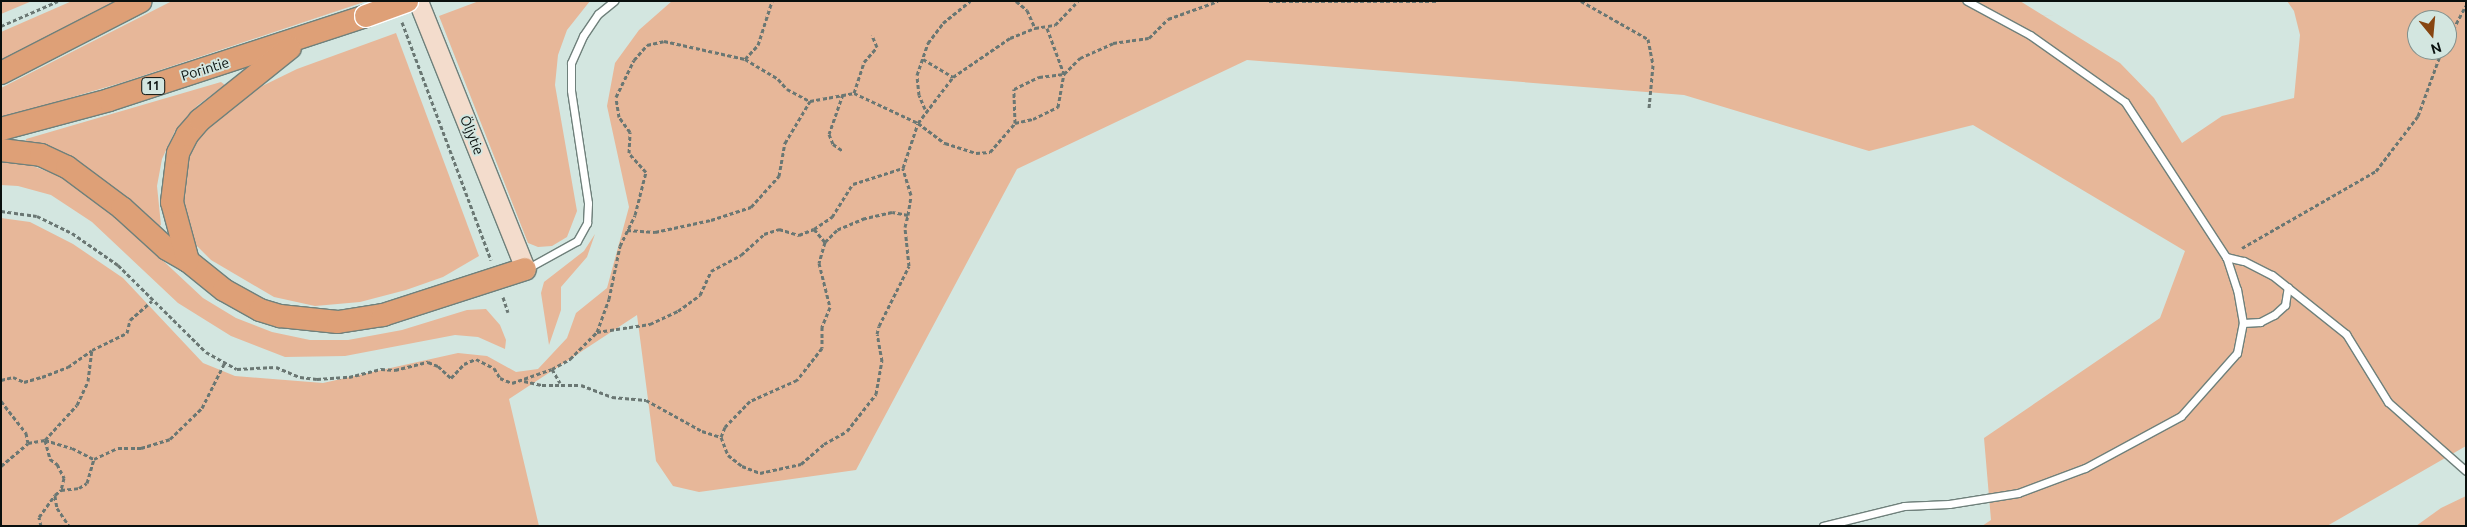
<!DOCTYPE html>
<html>
<head>
<meta charset="utf-8">
<style>
  body { margin:0 }
  #map { position:relative; width:2467px; height:527px; overflow:hidden; background:#d3e6e0; font-family:Ubuntu,sans-serif }
  div>[style] { position:absolute }
  .green>* { inset:0; background:#e7b799 }
  .path>* { height:3px; margin-top:-1.5px; transform-origin:0; background:repeating-linear-gradient(90deg,#6a7773 0 4px,transparent 0 6.5px) }
  .roads { filter:drop-shadow(1px 0 #6f807b) drop-shadow(-1px 0 #6f807b) drop-shadow(0 1px #6f807b) drop-shadow(0 -1px #6f807b) }
  .service>* { height:7px; margin:-3.5px; padding:0 3.5px; transform-origin:3.5px; border-radius:3.5px; background:#fff }
  .secondary>* { height:19px; margin:-9.5px; padding:0 9.5px; transform-origin:9.5px; border-radius:9.5px; background:#f3dccc }
  .trunk>* { height:22px; margin:-11px; padding:0 11px; transform-origin:11px; border-radius:11px; background:#dea077 }
  .bridges { filter:drop-shadow(1px 0 #fff) drop-shadow(-1px 0 #fff) drop-shadow(0 1px #fff) drop-shadow(0 -1px #fff) }
  .trunk-bridge>* { height:22px; margin:-11px; padding:0 11px; transform-origin:11px; border-radius:11px; background:#dea077 }
  span { translate:-50% -50%; white-space:nowrap; text-align:center; line-height:1.15; -webkit-text-stroke:4px #d3e6e0; paint-order:stroke }
  .shield-label span { padding:1px 4px; background:#d3e6e0; border:1px solid; border-radius:4px; -webkit-text-stroke-width:0 }
  .shield-label { font-size:12px; color:#09100e; font-weight:700 }
  .street-label { font-size:14px; color:#09100e }
  .frame { position:absolute; inset:0; border:2px solid #09100e; pointer-events:none }
  .north { position:absolute; left:2407px; top:10px; width:50px; height:50px; box-sizing:border-box; background:#d3e6e0; border:1px solid #82908c; border-radius:50%; rotate:163deg; font-size:14px; font-weight:700; line-height:20px; text-align:center; color:#09100e }
  .north::after { content:''; display:block; margin:auto; width:18px; height:22px; background:#874511; clip-path:polygon(50% 0,100% 100%,50% 72%,0 100%) }
</style>
</head>
<body>
<div id="map">
  <div class="green">
    <div style="clip-path:polygon(1px 1px,32px 1px,1px 14px)"></div>
    <div style="clip-path:polygon(72px 1px,126px 1px,1px 65px,1px 32px)"></div>
    <div style="clip-path:polygon(172px 1px,367px 1px,124px 82px,1px 118px,1px 88px)"></div>
    <div style="clip-path:polygon(479px 1px,590px 1px,567px 30px,558px 55px,555px 85px,577px 211px,567px 237px,552px 246px,538px 247px,528px 243px,439px 16px)"></div>
    <div style="clip-path:polygon(evenodd,672px 1px,2020px 1px,2120px 63px,2154px 98px,2182px 143px,2222px 116px,2294px 98px,2300px 35px,2294px 11px,2287px 1px,2466px 1px,2466px 446px,2327px 526px,1982px 526px,1991px 520px,1984px 438px,2160px 318px,2185px 251px,1973px 125px,1869px 151px,1684px 95px,1247px 60px,1017px 169px,856px 470px,699px 492px,673px 486px,656px 461px,637px 315px,509px 399px,539px 526px,1px 526px,1px 218px,30px 222px,73px 244px,123px 278px,203px 363px,235px 376px,323px 383px,458px 353px,487px 356px,516px 372px,538px 369px,567px 338px,576px 313px,607px 288px,629px 207px,607px 106px,615px 63px,639px 30px,672px 1px,2417px 20px,2447px 20px,2447px 50px,2417px 50px,2417px 20px)"></div>
    <div style="clip-path:polygon(396px 33px,479px 256px,443px 277px,406px 290px,360px 302px,315px 306px,274px 297px,211px 260px,185px 234px,180px 186px,189px 157px,201px 135px,222px 113px,254px 90px,297px 69px)"></div>
    <div style="clip-path:polygon(221px 82px,225px 85px,198px 105px,175px 131px,162px 159px,157px 186px,161px 225px,156px 228px,25px 145px,26px 139px)"></div>
    <div style="clip-path:polygon(1px 162px,30px 165px,68px 179px,98px 200px,203px 298px,236px 318px,272px 332px,310px 340px,348px 340px,402px 330px,467px 310px,486px 309px,500px 325px,506px 340px,505px 349px,478px 337px,455px 335px,345px 356px,285px 357px,231px 336px,178px 303px,92px 222px,51px 195px,18px 186px,1px 185px)"></div>
    <div style="clip-path:polygon(595px 234px,587px 257px,561px 287px,561px 310px,549px 345px,541px 293px,544px 282px,584px 251px)"></div>
    <div style="clip-path:polygon(2466px 496px,2466px 526px,2416px 526px,2441px 508px)"></div>
  </div>
  <div class="path">
    <div style="left:1016px;top:1px;width:14px;rotate:39deg"></div>
    <div style="left:1027px;top:10px;width:20px;rotate:66deg"></div>
    <div style="left:1269px;top:1px;width:167px"></div>
    <div style="left:1581px;top:1px;width:77px;rotate:29.6deg"></div>
    <div style="left:1648px;top:39px;width:26px;rotate:79deg"></div>
    <div style="left:1653px;top:65px;width:43px;rotate:95.3deg"></div>
    <div style="left:402px;top:22px;width:254px;rotate:69.5deg"></div>
    <div style="left:1px;top:26px;width:62px;rotate:-23.7deg"></div>
    <div style="left:1047px;top:28px;width:49px;rotate:69.7deg"></div>
    <div style="left:2447px;top:41px;width:40px;rotate:-62deg"></div>
    <div style="left:745px;top:59px;width:19px;rotate:-47deg"></div>
    <div style="left:758px;top:45px;width:46px;rotate:-72.3deg"></div>
    <div style="left:923px;top:59px;width:35px;rotate:31deg"></div>
    <div style="left:854px;top:93px;width:33px;rotate:-72deg"></div>
    <div style="left:864px;top:62px;width:20px;rotate:-49deg"></div>
    <div style="left:877px;top:47px;width:13px;rotate:-113deg"></div>
    <div style="left:843px;top:94px;width:42px;rotate:109.3deg"></div>
    <div style="left:829px;top:134px;width:11px;rotate:68deg"></div>
    <div style="left:833px;top:144px;width:12px;rotate:35deg"></div>
    <div style="left:925px;top:109px;width:15px;rotate:-113deg"></div>
    <div style="left:919px;top:95px;width:20px;rotate:-96deg"></div>
    <div style="left:917px;top:75px;width:34px;rotate:-71deg"></div>
    <div style="left:928px;top:43px;width:25px;rotate:-53deg"></div>
    <div style="left:943px;top:23px;width:35px;rotate:-39deg"></div>
    <div style="left:1015px;top:123px;width:18px;rotate:-13deg"></div>
    <div style="left:1033px;top:119px;width:28px;rotate:-26deg"></div>
    <div style="left:1058px;top:107px;width:34px;rotate:-80deg"></div>
    <div style="left:1064px;top:74px;width:23px;rotate:-45deg"></div>
    <div style="left:1080px;top:58px;width:36px;rotate:-24deg"></div>
    <div style="left:1113px;top:43px;width:36px;rotate:-8deg"></div>
    <div style="left:1149px;top:38px;width:27px;rotate:-45deg"></div>
    <div style="left:1168px;top:19px;width:53px;rotate:-19.8deg"></div>
    <div style="left:1px;top:211px;width:36px;rotate:8deg"></div>
    <div style="left:37px;top:216px;width:39px;rotate:26deg"></div>
    <div style="left:72px;top:233px;width:56px;rotate:34.8deg"></div>
    <div style="left:118px;top:265px;width:124px;rotate:44.7deg"></div>
    <div style="left:206px;top:352px;width:35px;rotate:29deg"></div>
    <div style="left:237px;top:369px;width:39px;rotate:-3deg"></div>
    <div style="left:276px;top:367px;width:26px;rotate:23deg"></div>
    <div style="left:300px;top:377px;width:17px;rotate:7deg"></div>
    <div style="left:317px;top:379px;width:32px;rotate:-4deg"></div>
    <div style="left:349px;top:377px;width:33px;rotate:-14deg"></div>
    <div style="left:381px;top:369px;width:14px;rotate:4deg"></div>
    <div style="left:395px;top:370px;width:34px;rotate:-14deg"></div>
    <div style="left:428px;top:362px;width:11px;rotate:22deg"></div>
    <div style="left:438px;top:366px;width:18px;rotate:43deg"></div>
    <div style="left:451px;top:378px;width:19px;rotate:-47deg"></div>
    <div style="left:464px;top:364px;width:13px;rotate:-23deg"></div>
    <div style="left:476px;top:359px;width:20px;rotate:27deg"></div>
    <div style="left:494px;top:368px;width:12px;rotate:59deg"></div>
    <div style="left:500px;top:378px;width:13px;rotate:23deg"></div>
    <div style="left:512px;top:383px;width:42px;rotate:-19.3deg"></div>
    <div style="left:552px;top:369px;width:21px;rotate:-29deg"></div>
    <div style="left:570px;top:359px;width:38px;rotate:-45deg"></div>
    <div style="left:597px;top:332px;width:35px;rotate:-70deg"></div>
    <div style="left:609px;top:299px;width:54px;rotate:-78.3deg"></div>
    <div style="left:620px;top:246px;width:34px;rotate:-64deg"></div>
    <div style="left:635px;top:215px;width:44px;rotate:-75.7deg"></div>
    <div style="left:646px;top:172px;width:25px;rotate:-132deg"></div>
    <div style="left:629px;top:153px;width:21px;rotate:-87deg"></div>
    <div style="left:630px;top:132px;width:19px;rotate:-126deg"></div>
    <div style="left:619px;top:117px;width:20px;rotate:-99deg"></div>
    <div style="left:616px;top:97px;width:41px;rotate:-64.1deg"></div>
    <div style="left:634px;top:60px;width:20px;rotate:-49deg"></div>
    <div style="left:647px;top:45px;width:17px;rotate:-13deg"></div>
    <div style="left:664px;top:41px;width:83px;rotate:12.5deg"></div>
    <div style="left:745px;top:59px;width:39px;rotate:31deg"></div>
    <div style="left:778px;top:79px;width:13px;rotate:48deg"></div>
    <div style="left:787px;top:89px;width:26px;rotate:28deg"></div>
    <div style="left:810px;top:101px;width:45px;rotate:-10.3deg"></div>
    <div style="left:854px;top:93px;width:71px;rotate:25.1deg"></div>
    <div style="left:918px;top:123px;width:34px;rotate:37deg"></div>
    <div style="left:945px;top:143px;width:33px;rotate:18deg"></div>
    <div style="left:976px;top:153px;width:14px;rotate:-4deg"></div>
    <div style="left:990px;top:152px;width:38px;rotate:-49deg"></div>
    <div style="left:1015px;top:123px;width:34px;rotate:-92deg"></div>
    <div style="left:1014px;top:89px;width:28px;rotate:-26deg"></div>
    <div style="left:1039px;top:77px;width:25px;rotate:-7deg"></div>
    <div style="left:908px;top:215px;width:16px;rotate:-169deg"></div>
    <div style="left:892px;top:212px;width:28px;rotate:167deg"></div>
    <div style="left:865px;top:218px;width:30px;rotate:157deg"></div>
    <div style="left:837px;top:230px;width:17px;rotate:135deg"></div>
    <div style="left:825px;top:242px;width:22px;rotate:106deg"></div>
    <div style="left:819px;top:263px;width:45px;rotate:76deg"></div>
    <div style="left:830px;top:307px;width:22px;rotate:112deg"></div>
    <div style="left:822px;top:327px;width:21px;rotate:90deg"></div>
    <div style="left:822px;top:348px;width:41px;rotate:128deg"></div>
    <div style="left:797px;top:380px;width:51px;rotate:155.9deg"></div>
    <div style="left:750px;top:401px;width:36px;rotate:134deg"></div>
    <div style="left:725px;top:427px;width:11px;rotate:112deg"></div>
    <div style="left:721px;top:437px;width:19px;rotate:69deg"></div>
    <div style="left:728px;top:455px;width:18px;rotate:38deg"></div>
    <div style="left:742px;top:466px;width:19px;rotate:21deg"></div>
    <div style="left:760px;top:473px;width:42px;rotate:-12.4deg"></div>
    <div style="left:801px;top:464px;width:30px;rotate:-41deg"></div>
    <div style="left:824px;top:444px;width:26px;rotate:-29deg"></div>
    <div style="left:847px;top:431px;width:47px;rotate:-51.9deg"></div>
    <div style="left:876px;top:394px;width:34px;rotate:-80deg"></div>
    <div style="left:882px;top:361px;width:27px;rotate:-100deg"></div>
    <div style="left:877px;top:334px;width:8px;rotate:-76deg"></div>
    <div style="left:879px;top:326px;width:67px;rotate:-63.4deg"></div>
    <div style="left:909px;top:266px;width:39px;rotate:-96deg"></div>
    <div style="left:905px;top:227px;width:12px;rotate:-76deg"></div>
    <div style="left:908px;top:215px;width:20px;rotate:-81deg"></div>
    <div style="left:911px;top:195px;width:28px;rotate:-107deg"></div>
    <div style="left:903px;top:168px;width:47px;rotate:-71.6deg"></div>
    <div style="left:918px;top:123px;width:58px;rotate:-52.7deg"></div>
    <div style="left:953px;top:77px;width:69px;rotate:-34.4deg"></div>
    <div style="left:1010px;top:38px;width:27px;rotate:-22deg"></div>
    <div style="left:1035px;top:28px;width:20px;rotate:-9deg"></div>
    <div style="left:1055px;top:25px;width:33px;rotate:-46deg"></div>
    <div style="left:814px;top:229px;width:17px;rotate:50deg"></div>
    <div style="left:627px;top:230px;width:28px;rotate:4deg"></div>
    <div style="left:655px;top:232px;width:57px;rotate:-12.1deg"></div>
    <div style="left:711px;top:220px;width:42px;rotate:-18deg"></div>
    <div style="left:751px;top:207px;width:42px;rotate:-47.9deg"></div>
    <div style="left:779px;top:176px;width:34px;rotate:-80deg"></div>
    <div style="left:785px;top:143px;width:49px;rotate:-59.2deg"></div>
    <div style="left:2242px;top:248px;width:155px;rotate:-29.9deg"></div>
    <div style="left:2376px;top:171px;width:69px;rotate:-52.6deg"></div>
    <div style="left:2418px;top:116px;width:70px;rotate:-70deg"></div>
    <div style="left:503px;top:297px;width:16px;rotate:72deg"></div>
    <div style="left:597px;top:332px;width:54px;rotate:-8.6deg"></div>
    <div style="left:650px;top:324px;width:31px;rotate:-25deg"></div>
    <div style="left:678px;top:311px;width:27px;rotate:-36deg"></div>
    <div style="left:700px;top:295px;width:26px;rotate:-65deg"></div>
    <div style="left:711px;top:271px;width:34px;rotate:-28deg"></div>
    <div style="left:741px;top:255px;width:31px;rotate:-42deg"></div>
    <div style="left:764px;top:234px;width:16px;rotate:-18deg"></div>
    <div style="left:779px;top:229px;width:21px;rotate:17deg"></div>
    <div style="left:799px;top:235px;width:16px;rotate:-22deg"></div>
    <div style="left:814px;top:229px;width:22px;rotate:-34deg"></div>
    <div style="left:832px;top:217px;width:39px;rotate:-58deg"></div>
    <div style="left:853px;top:184px;width:52px;rotate:-17.7deg"></div>
    <div style="left:552px;top:369px;width:16px;rotate:60deg"></div>
    <div style="left:1px;top:380px;width:12px;rotate:-14deg"></div>
    <div style="left:13px;top:377px;width:12px;rotate:24deg"></div>
    <div style="left:24px;top:382px;width:19px;rotate:-16deg"></div>
    <div style="left:42px;top:377px;width:28px;rotate:-21deg"></div>
    <div style="left:68px;top:367px;width:29px;rotate:-35deg"></div>
    <div style="left:524px;top:381px;width:18px;rotate:13deg"></div>
    <div style="left:542px;top:385px;width:39px"></div>
    <div style="left:581px;top:385px;width:33px;rotate:21deg"></div>
    <div style="left:612px;top:397px;width:34px;rotate:5deg"></div>
    <div style="left:646px;top:400px;width:64px;rotate:29deg"></div>
    <div style="left:702px;top:431px;width:20px;rotate:18deg"></div>
    <div style="left:1px;top:401px;width:41px;rotate:52deg"></div>
    <div style="left:26px;top:433px;width:10px;rotate:79deg"></div>
    <div style="left:45px;top:440px;width:47px;rotate:-47.6deg"></div>
    <div style="left:77px;top:405px;width:26px;rotate:-65deg"></div>
    <div style="left:88px;top:381px;width:31px;rotate:-83deg"></div>
    <div style="left:92px;top:350px;width:39px;rotate:-26deg"></div>
    <div style="left:127px;top:333px;width:13px;rotate:-77deg"></div>
    <div style="left:130px;top:320px;width:29px;rotate:-41deg"></div>
    <div style="left:45px;top:440px;width:20px;rotate:75deg"></div>
    <div style="left:50px;top:459px;width:9px;rotate:36deg"></div>
    <div style="left:57px;top:464px;width:16px;rotate:63deg"></div>
    <div style="left:64px;top:478px;width:12px;rotate:104deg"></div>
    <div style="left:94px;top:459px;width:26px;rotate:-25deg"></div>
    <div style="left:118px;top:448px;width:23px"></div>
    <div style="left:141px;top:448px;width:30px;rotate:-17deg"></div>
    <div style="left:170px;top:439px;width:45px;rotate:-44.1deg"></div>
    <div style="left:202px;top:408px;width:51px;rotate:-63.4deg"></div>
    <div style="left:1px;top:466px;width:35px;rotate:-40deg"></div>
    <div style="left:28px;top:443px;width:17px;rotate:-10deg"></div>
    <div style="left:45px;top:440px;width:28px;rotate:17deg"></div>
    <div style="left:72px;top:448px;width:25px;rotate:27deg"></div>
    <div style="left:55px;top:496px;width:12px;rotate:81deg"></div>
    <div style="left:57px;top:508px;width:22px;rotate:56deg"></div>
    <div style="left:41px;top:526px;width:9px;rotate:-103deg"></div>
    <div style="left:39px;top:517px;width:27px;rotate:-54deg"></div>
    <div style="left:55px;top:495px;width:8px;rotate:-40deg"></div>
    <div style="left:61px;top:490px;width:18px;rotate:-6deg"></div>
    <div style="left:79px;top:488px;width:9px;rotate:-32deg"></div>
    <div style="left:87px;top:483px;width:25px;rotate:-74deg"></div>
  </div>
  <div class="roads">
    <div class="service">
      <div style="left:2226px;top:257px;width:18px;rotate:13deg"></div>
      <div style="left:2244px;top:261px;width:31px;rotate:27deg"></div>
      <div style="left:2272px;top:275px;width:95px;rotate:38.6deg"></div>
      <div style="left:2346px;top:334px;width:80px;rotate:58.3deg"></div>
      <div style="left:2388px;top:402px;width:104px;rotate:41.5deg"></div>
      <div style="left:528px;top:268px;width:56px;rotate:-28.9deg"></div>
      <div style="left:577px;top:241px;width:21px;rotate:-61deg"></div>
      <div style="left:587px;top:223px;width:20px;rotate:-87deg"></div>
      <div style="left:588px;top:203px;width:114px;rotate:-98.6deg"></div>
      <div style="left:571px;top:90px;width:27px;rotate:-90deg"></div>
      <div style="left:571px;top:63px;width:30px;rotate:-66deg"></div>
      <div style="left:583px;top:36px;width:27px;rotate:-56deg"></div>
      <div style="left:598px;top:14px;width:21px;rotate:-39deg"></div>
      <div style="left:2243px;top:323px;width:17px;rotate:-3deg"></div>
      <div style="left:2260px;top:322px;width:16px;rotate:-27deg"></div>
      <div style="left:2274px;top:315px;width:15px;rotate:-42deg"></div>
      <div style="left:2285px;top:305px;width:18px;rotate:-81deg"></div>
      <div style="left:1823px;top:526px;width:83px;rotate:-13.9deg"></div>
      <div style="left:1904px;top:506px;width:45px;rotate:-2.5deg"></div>
      <div style="left:1949px;top:504px;width:70px;rotate:-9.1deg"></div>
      <div style="left:2018px;top:493px;width:72px;rotate:-20.5deg"></div>
      <div style="left:2085px;top:468px;width:109px;rotate:-28.4deg"></div>
      <div style="left:2181px;top:416px;width:84px;rotate:-48.4deg"></div>
      <div style="left:2237px;top:353px;width:31px;rotate:-79deg"></div>
      <div style="left:2243px;top:323px;width:34px;rotate:-100deg"></div>
      <div style="left:2237px;top:290px;width:35px;rotate:-108deg"></div>
      <div style="left:2226px;top:257px;width:185px;rotate:-123.1deg"></div>
      <div style="left:2125px;top:102px;width:116px;rotate:-144.8deg"></div>
      <div style="left:2030px;top:35px;width:72px;rotate:-151.6deg"></div>
    </div>
    <div class="secondary">
      <div style="left:418px;top:1px;width:289px;rotate:68.2deg"></div>
    </div>
    <div class="trunk">
      <div style="left:1px;top:73px;width:157px;rotate:-27.2deg"></div>
      <div style="left:1px;top:129px;width:112px;rotate:-15deg"></div>
      <div style="left:109px;top:100px;width:270px;rotate:-18.1deg"></div>
      <div style="left:1px;top:150px;width:40px;rotate:7.1deg"></div>
      <div style="left:41px;top:155px;width:29px;rotate:25deg"></div>
      <div style="left:67px;top:167px;width:69px;rotate:36.7deg"></div>
      <div style="left:122px;top:208px;width:61px;rotate:42.3deg"></div>
      <div style="left:167px;top:249px;width:24px;rotate:30deg"></div>
      <div style="left:188px;top:261px;width:46px;rotate:38.9deg"></div>
      <div style="left:224px;top:290px;width:41px;rotate:29.1deg"></div>
      <div style="left:260px;top:310px;width:21px;rotate:17deg"></div>
      <div style="left:280px;top:316px;width:58px;rotate:5.9deg"></div>
      <div style="left:338px;top:322px;width:46px;rotate:-8.8deg"></div>
      <div style="left:383px;top:315px;width:149px;rotate:-17.9deg"></div>
      <div style="left:188px;top:261px;width:61px;rotate:-105.2deg"></div>
      <div style="left:172px;top:202px;width:49px;rotate:-83deg"></div>
      <div style="left:178px;top:153px;width:20px;rotate:-63deg"></div>
      <div style="left:187px;top:135px;width:20px;rotate:-49deg"></div>
      <div style="left:200px;top:120px;width:115px;rotate:-38.7deg"></div>
    </div>
  </div>
  <div class="bridges">
    <div class="trunk-bridge">
      <div style="left:366px;top:16px;width:44px;rotate:-20.1deg"></div>
    </div>
  </div>
  <div class="shield-label">
    <span style="left:153px;top:86px">11</span>
  </div>
  <div class="street-label">
    <span style="left:205px;top:69px;rotate:-17deg">Porintie</span>
    <span style="left:472px;top:135px;rotate:68deg">Öljytie</span>
  </div>
  <div class="frame"></div>
  <div class="north">N</div>
</div>
</body>
</html>
